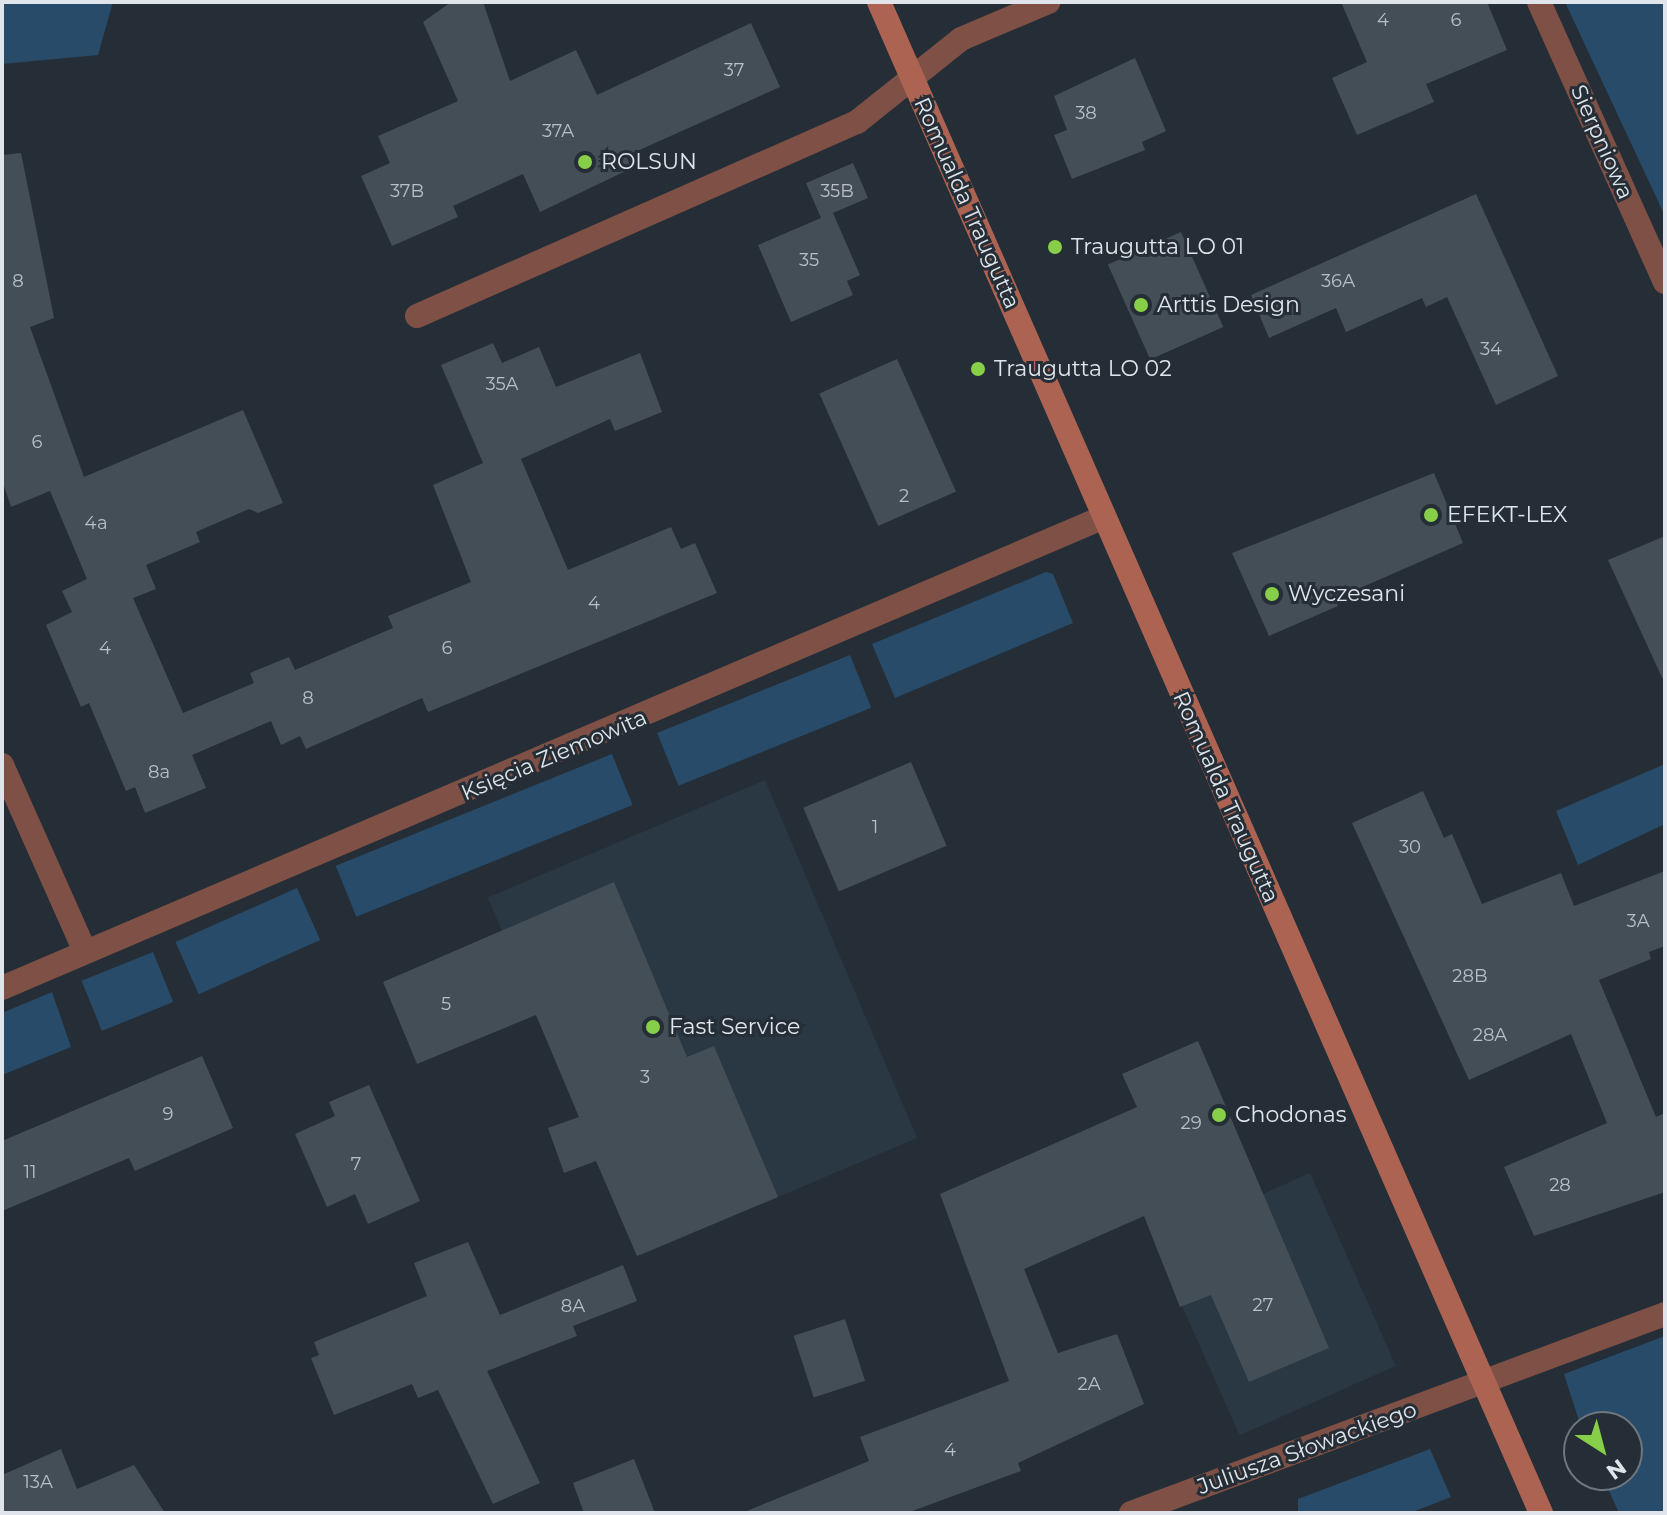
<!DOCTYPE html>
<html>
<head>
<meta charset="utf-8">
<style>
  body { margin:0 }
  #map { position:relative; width:1667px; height:1515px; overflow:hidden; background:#252e36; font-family:Montserrat,sans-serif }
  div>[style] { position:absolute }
  .built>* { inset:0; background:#2a3844; transform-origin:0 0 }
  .green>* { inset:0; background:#284b69; transform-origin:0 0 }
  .building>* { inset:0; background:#434e57; transform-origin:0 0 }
  .street>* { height:24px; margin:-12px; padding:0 12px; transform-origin:12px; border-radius:12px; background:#7f5146 }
  .secondary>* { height:24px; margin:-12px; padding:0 12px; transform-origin:12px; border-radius:12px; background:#ac6352 }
  .dots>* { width:22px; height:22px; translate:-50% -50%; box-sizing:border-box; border:4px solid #252e36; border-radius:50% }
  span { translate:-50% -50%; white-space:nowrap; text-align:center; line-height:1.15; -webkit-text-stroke:6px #252e36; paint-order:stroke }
  .number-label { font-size:18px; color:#b8bfc6 }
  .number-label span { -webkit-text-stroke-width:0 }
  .street-label { font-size:22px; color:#dfe5eb }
  .poi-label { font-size:22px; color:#dfe5eb }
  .left { translate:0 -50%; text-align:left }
  .frame { position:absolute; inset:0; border:4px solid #dfe5eb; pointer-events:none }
  .north { position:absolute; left:1563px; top:1411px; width:80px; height:80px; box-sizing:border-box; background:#252e36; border:2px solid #6f777e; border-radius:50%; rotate:144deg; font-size:22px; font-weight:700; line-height:32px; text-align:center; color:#dfe5eb }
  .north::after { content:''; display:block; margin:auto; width:28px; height:36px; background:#88cf49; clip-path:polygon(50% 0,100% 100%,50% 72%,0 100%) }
</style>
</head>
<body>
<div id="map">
  <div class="built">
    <div style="left:765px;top:780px;width:389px;height:301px;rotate:67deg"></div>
    <div style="left:1310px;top:1173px;width:211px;height:171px;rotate:66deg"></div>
  </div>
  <div class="green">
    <div style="clip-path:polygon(2px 2px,113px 2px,98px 55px,2px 64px)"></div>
    <div style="clip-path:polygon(1565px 2px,1665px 2px,1665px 216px)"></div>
    <div style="clip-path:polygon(1046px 572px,1053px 574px,1073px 623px,895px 698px,872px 644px)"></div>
    <div style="left:850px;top:655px;width:57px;height:208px;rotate:68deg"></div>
    <div style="left:612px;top:754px;width:55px;height:298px;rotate:68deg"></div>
    <div style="clip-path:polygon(1665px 764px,1665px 824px,1578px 865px,1556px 811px)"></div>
    <div style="left:297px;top:888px;width:57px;height:133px;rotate:66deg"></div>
    <div style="left:153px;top:952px;width:54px;height:77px;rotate:68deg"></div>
    <div style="clip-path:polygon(52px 992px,71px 1047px,2px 1075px,2px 1013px)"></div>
    <div style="clip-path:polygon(1665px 1336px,1665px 1513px,1619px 1513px,1602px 1475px,1627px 1475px,1627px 1427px,1581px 1427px,1564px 1374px)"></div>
    <div style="clip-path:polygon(1430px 1449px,1451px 1497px,1410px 1513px,1298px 1513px,1298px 1499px)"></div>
  </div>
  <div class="building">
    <div style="clip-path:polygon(451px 2px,483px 2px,510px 81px,576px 50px,597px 95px,751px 23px,780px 87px,626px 156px,632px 168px,540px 212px,523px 174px,453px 206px,458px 217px,392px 246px,361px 176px,390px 163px,378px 136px,458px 101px,423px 22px)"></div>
    <div style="clip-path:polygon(1341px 2px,1487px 2px,1507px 50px,1426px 84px,1434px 102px,1357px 135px,1332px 78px,1367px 62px)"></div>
    <div style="clip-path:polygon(1135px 58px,1166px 131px,1142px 142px,1145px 150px,1072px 179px,1054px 135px,1067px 130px,1054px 96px)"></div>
    <div style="clip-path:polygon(21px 153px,54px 318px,30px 327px,84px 477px,243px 410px,283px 503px,258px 513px,249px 509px,196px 532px,200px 542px,146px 565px,156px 589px,133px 598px,183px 713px,254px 683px,250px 673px,289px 657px,295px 670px,393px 628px,388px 616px,471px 582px,433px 485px,483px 463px,441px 365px,493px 343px,502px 363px,539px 347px,556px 387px,640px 353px,662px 412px,615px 431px,610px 419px,521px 459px,568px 570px,671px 527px,681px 549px,695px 543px,717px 593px,428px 712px,422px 698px,306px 749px,300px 736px,281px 745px,271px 721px,192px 755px,206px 788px,145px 813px,135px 787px,126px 791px,89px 703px,81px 707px,46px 625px,72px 612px,62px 591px,87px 579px,50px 491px,11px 507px,2px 480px,2px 155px)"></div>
    <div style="clip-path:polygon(853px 163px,868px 198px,833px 213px,860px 275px,847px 281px,853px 295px,791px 322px,758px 245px,821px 218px,806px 183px)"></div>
    <div style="clip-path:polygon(1476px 194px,1558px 376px,1496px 405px,1447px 297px,1426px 307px,1422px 298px,1346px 332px,1336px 308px,1269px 338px,1251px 295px)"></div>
    <div style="left:1181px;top:232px;width:104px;height:80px;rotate:66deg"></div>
    <div style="left:897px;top:359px;width:145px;height:85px;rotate:66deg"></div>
    <div style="clip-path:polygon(1434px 473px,1463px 543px,1335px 599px,1338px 606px,1269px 636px,1232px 553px)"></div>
    <div style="clip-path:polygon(1665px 536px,1665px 684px,1608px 560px)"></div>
    <div style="left:911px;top:762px;width:91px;height:117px;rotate:67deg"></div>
    <div style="clip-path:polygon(1423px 791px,1444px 838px,1452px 834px,1482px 904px,1561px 873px,1574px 906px,1665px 871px,1665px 946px,1649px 952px,1651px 959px,1599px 980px,1656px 1117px,1665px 1113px,1665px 1192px,1534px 1236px,1504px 1167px,1607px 1123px,1571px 1034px,1469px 1080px,1352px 823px)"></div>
    <div style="clip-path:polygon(614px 882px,687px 1057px,714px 1046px,778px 1197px,637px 1256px,596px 1161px,564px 1173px,548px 1128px,579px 1117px,536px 1015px,417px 1064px,383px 982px)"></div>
    <div style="clip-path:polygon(1198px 1041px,1329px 1348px,1249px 1382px,1211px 1295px,1180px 1307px,1144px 1216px,1024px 1269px,1058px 1353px,1117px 1334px,1144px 1404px,1018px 1463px,1021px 1471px,907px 1513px,742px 1513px,869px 1461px,860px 1437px,1009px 1381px,940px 1194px,1137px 1107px,1122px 1074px)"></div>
    <div style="clip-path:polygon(202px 1056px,233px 1128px,135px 1171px,129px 1158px,2px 1211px,2px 1141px)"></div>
    <div style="clip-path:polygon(369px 1085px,420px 1201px,368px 1224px,355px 1194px,327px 1207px,295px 1134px,335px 1116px,329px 1102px)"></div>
    <div style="clip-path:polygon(468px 1242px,500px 1315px,623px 1265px,637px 1301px,573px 1326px,577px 1336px,487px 1371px,540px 1483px,493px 1504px,438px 1390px,418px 1398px,412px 1384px,334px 1415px,311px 1358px,319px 1355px,314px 1342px,427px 1296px,414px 1263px)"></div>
    <div style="left:845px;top:1319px;width:65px;height:54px;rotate:72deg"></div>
    <div style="clip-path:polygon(61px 1449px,77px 1489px,134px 1465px,165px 1513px,2px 1513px,2px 1475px)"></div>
    <div style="clip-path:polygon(634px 1459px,655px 1513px,584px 1513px,573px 1483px)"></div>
  </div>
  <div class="street">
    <div style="left:1539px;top:2px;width:307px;rotate:65.8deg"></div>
    <div style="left:417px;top:316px;width:481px;rotate:-23.8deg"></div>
    <div style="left:857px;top:122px;width:133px;rotate:-38.6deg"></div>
    <div style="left:961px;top:39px;width:95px;rotate:-23deg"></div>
    <div style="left:2px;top:765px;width:204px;rotate:66deg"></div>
    <div style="left:2px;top:988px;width:1198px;rotate:-23.14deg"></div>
    <div style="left:1131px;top:1513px;width:570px;rotate:-20.44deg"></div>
  </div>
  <div class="secondary">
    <div style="left:879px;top:2px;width:1650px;rotate:66.34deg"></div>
  </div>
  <div class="dots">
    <div style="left:585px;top:162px;background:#88cf49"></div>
    <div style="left:1055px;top:247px;background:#88cf49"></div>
    <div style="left:1141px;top:305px;background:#88cf49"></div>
    <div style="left:978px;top:369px;background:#88cf49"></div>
    <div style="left:1431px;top:515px;background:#88cf49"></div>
    <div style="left:1272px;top:594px;background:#88cf49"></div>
    <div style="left:653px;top:1027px;background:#88cf49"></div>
    <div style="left:1219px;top:1115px;background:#88cf49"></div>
  </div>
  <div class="number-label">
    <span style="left:1383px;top:20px">4</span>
    <span style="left:1456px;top:20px">6</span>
    <span style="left:734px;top:70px">37</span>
    <span style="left:1086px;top:113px">38</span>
    <span style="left:558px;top:131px">37A</span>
    <span style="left:407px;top:191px">37B</span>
    <span style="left:837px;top:191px">35B</span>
    <span style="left:809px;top:260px">35</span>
    <span style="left:18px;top:281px">8</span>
    <span style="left:1338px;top:281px">36A</span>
    <span style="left:1491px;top:349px">34</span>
    <span style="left:502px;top:384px">35A</span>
    <span style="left:37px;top:442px">6</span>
    <span style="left:904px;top:496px">2</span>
    <span style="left:96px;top:523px">4a</span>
    <span style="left:594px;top:603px">4</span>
    <span style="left:105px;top:648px">4</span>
    <span style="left:447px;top:648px">6</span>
    <span style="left:308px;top:698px">8</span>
    <span style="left:159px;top:772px">8a</span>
    <span style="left:875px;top:827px">1</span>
    <span style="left:1410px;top:847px">30</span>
    <span style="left:1638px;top:921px">3A</span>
    <span style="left:1470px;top:976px">28B</span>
    <span style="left:446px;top:1004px">5</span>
    <span style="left:1490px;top:1035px">28A</span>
    <span style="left:645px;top:1077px">3</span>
    <span style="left:168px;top:1114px">9</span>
    <span style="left:1191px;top:1123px">29</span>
    <span style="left:356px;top:1164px">7</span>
    <span style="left:30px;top:1172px">11</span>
    <span style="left:1560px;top:1185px">28</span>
    <span style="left:1263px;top:1305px">27</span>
    <span style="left:573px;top:1306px">8A</span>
    <span style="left:1089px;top:1384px">2A</span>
    <span style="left:950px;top:1450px">4</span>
    <span style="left:38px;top:1482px">13A</span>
  </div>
  <div class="street-label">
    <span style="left:1602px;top:142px;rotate:66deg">Sierpniowa</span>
    <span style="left:967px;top:203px;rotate:66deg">Romualda Traugutta</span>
    <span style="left:554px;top:755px;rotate:-23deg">Księcia Ziemowita</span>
    <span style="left:1226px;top:797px;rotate:66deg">Romualda Traugutta</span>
    <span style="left:1307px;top:1448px;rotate:-20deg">Juliusza Słowackiego</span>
  </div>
  <div class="poi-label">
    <span class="left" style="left:601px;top:162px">ROLSUN</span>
    <span class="left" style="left:1071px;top:247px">Traugutta LO 01</span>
    <span class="left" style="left:1157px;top:305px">Arttis Design</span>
    <span class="left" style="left:994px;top:369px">Traugutta LO 02</span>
    <span class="left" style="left:1447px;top:515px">EFEKT-LEX</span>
    <span class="left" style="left:1288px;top:594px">Wyczesani</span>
    <span class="left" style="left:669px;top:1027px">Fast Service</span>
    <span class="left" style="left:1235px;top:1115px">Chodonas</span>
  </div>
  <div class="frame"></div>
  <div class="north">N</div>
</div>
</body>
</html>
